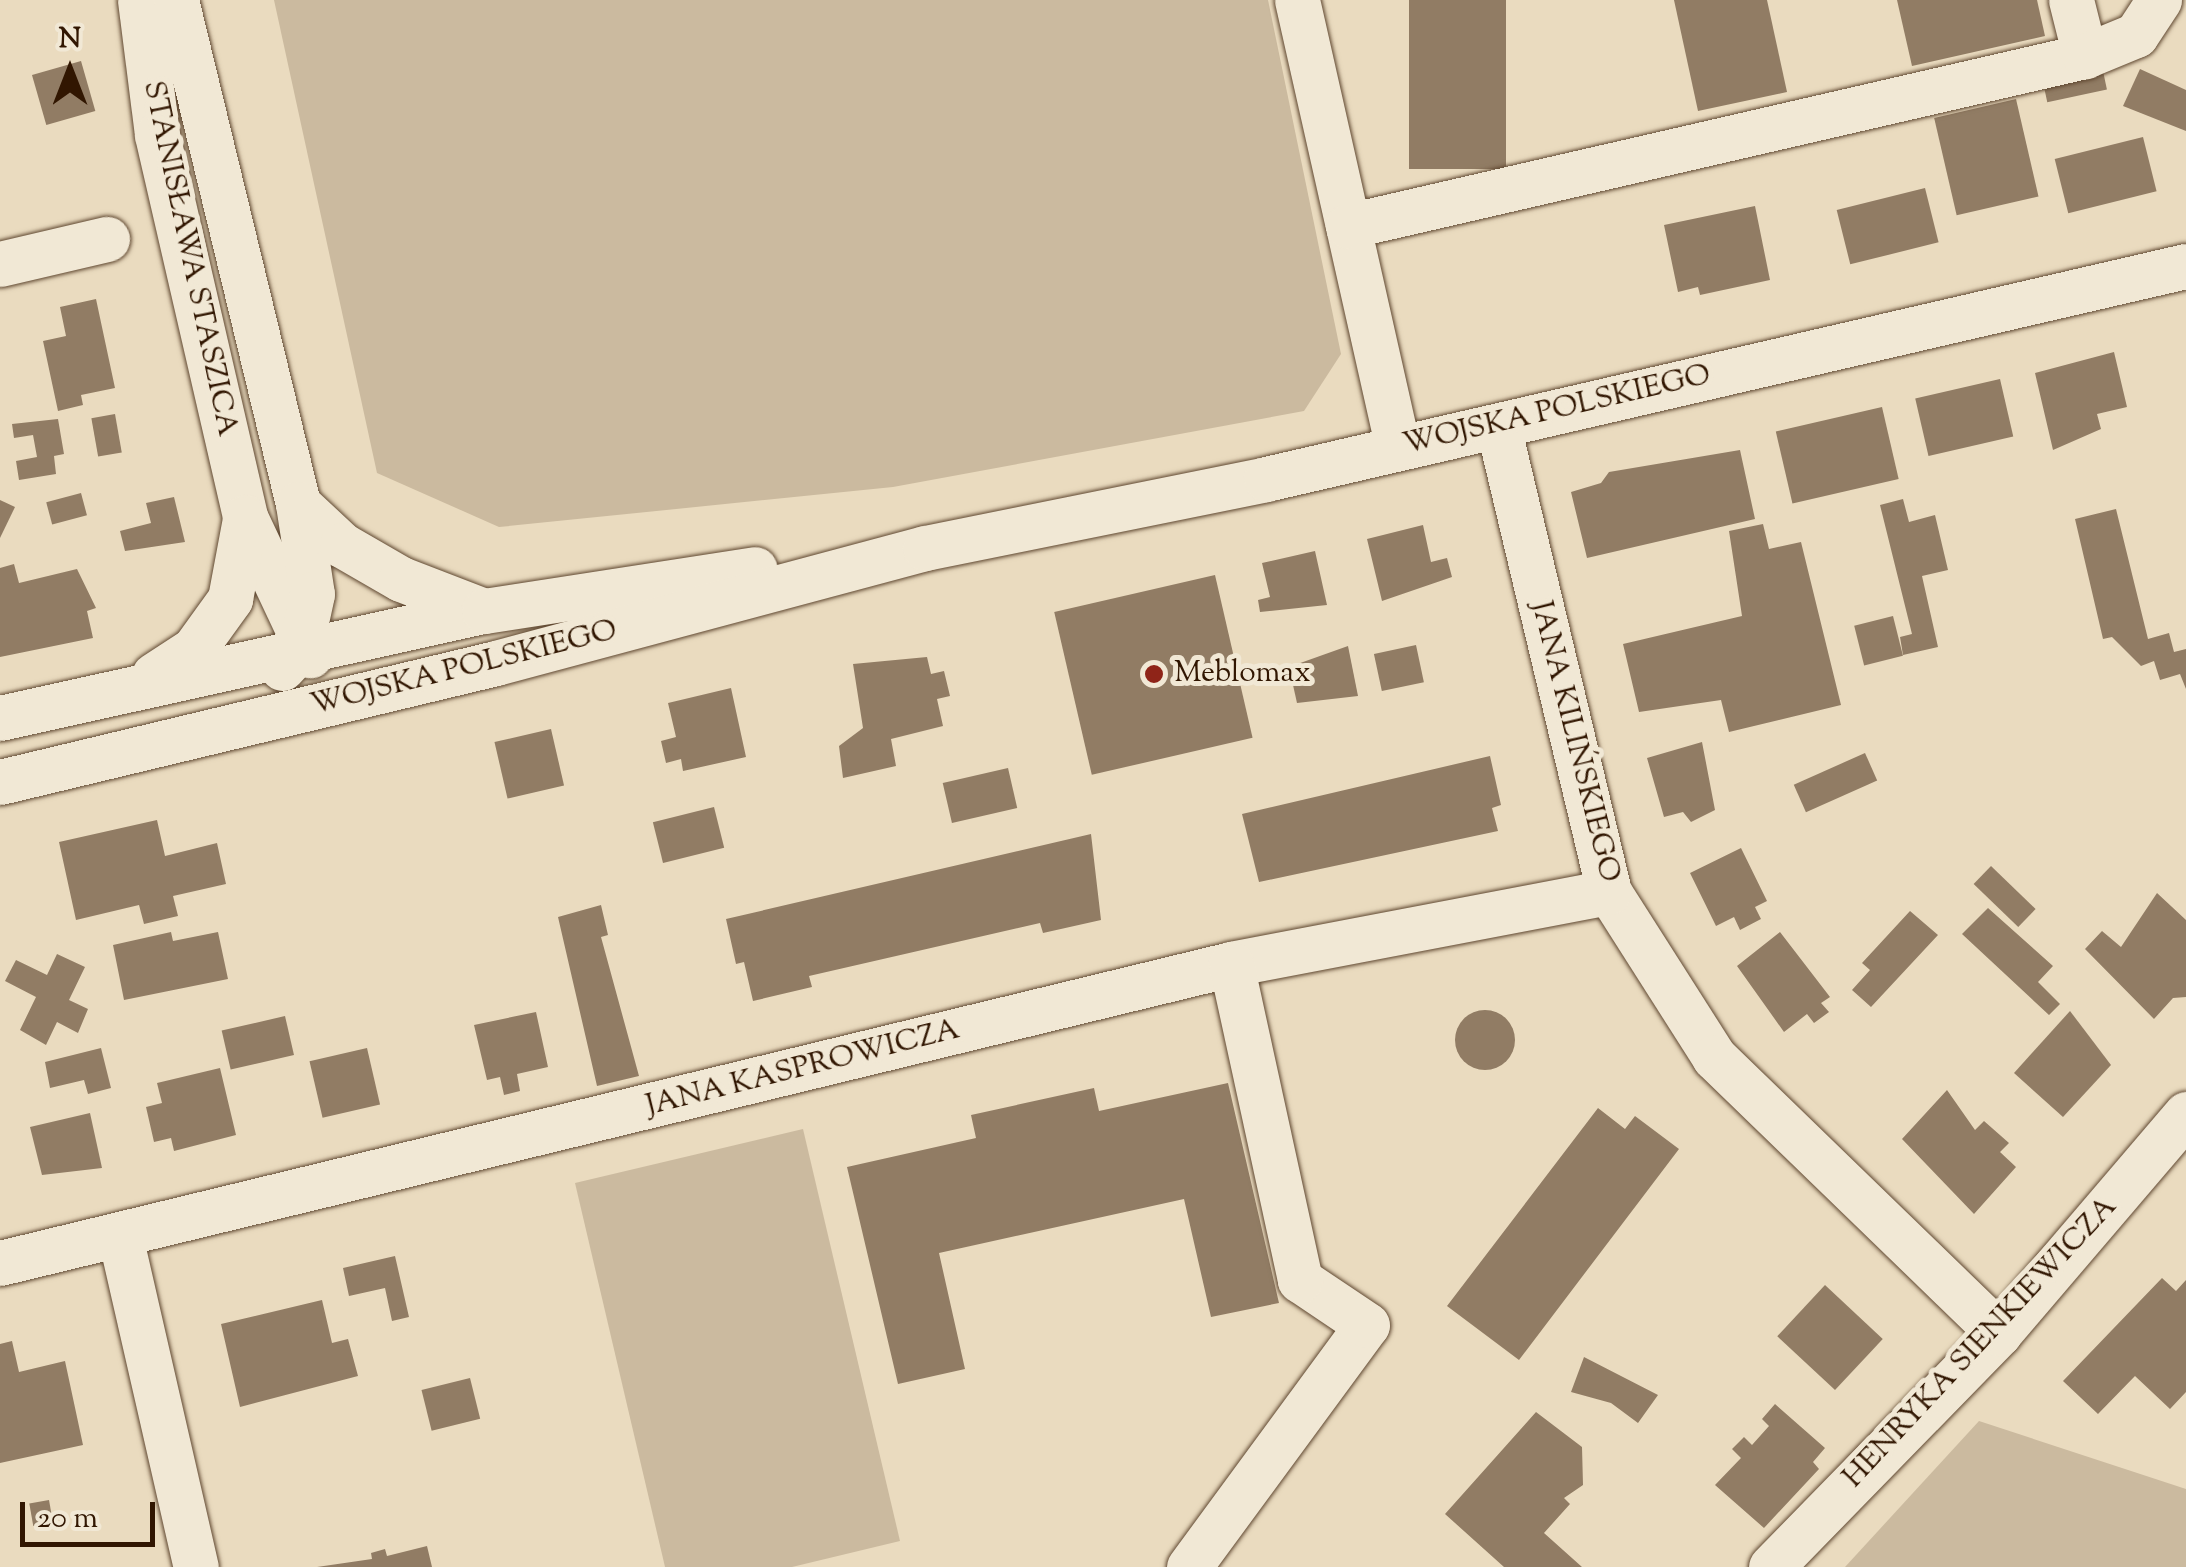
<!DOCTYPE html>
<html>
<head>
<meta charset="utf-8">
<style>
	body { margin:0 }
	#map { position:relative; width:2186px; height:1567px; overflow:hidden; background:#eadbbf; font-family:"Sorts Mill Goudy",serif }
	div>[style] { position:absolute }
	.green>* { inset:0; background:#cbba9f }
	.building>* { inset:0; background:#917c64; transform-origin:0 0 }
	.round { border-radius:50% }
	.roads { filter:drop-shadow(0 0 2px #5f4730) drop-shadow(0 0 2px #5f4730) }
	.minor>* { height:45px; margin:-22.5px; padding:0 22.5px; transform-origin:22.5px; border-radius:22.5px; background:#f1e8d5 }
	.dots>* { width:28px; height:28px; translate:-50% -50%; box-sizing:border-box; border:5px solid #f1e8d5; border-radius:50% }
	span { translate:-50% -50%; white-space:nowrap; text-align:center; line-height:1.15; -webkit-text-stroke:10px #f1e8d5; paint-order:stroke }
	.street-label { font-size:30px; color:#311601 }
	.poi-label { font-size:30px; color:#311601 }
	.left { translate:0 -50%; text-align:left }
	.north { position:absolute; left:20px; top:20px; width:100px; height:100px; -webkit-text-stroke:8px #f1e8d5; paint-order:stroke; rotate:0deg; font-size:28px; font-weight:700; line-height:40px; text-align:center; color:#311601 }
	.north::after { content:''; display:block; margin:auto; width:35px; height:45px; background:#311601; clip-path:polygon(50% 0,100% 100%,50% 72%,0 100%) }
	.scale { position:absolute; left:20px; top:1502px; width:135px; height:45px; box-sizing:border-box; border:5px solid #311601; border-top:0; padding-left:12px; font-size:30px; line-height:35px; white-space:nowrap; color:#311601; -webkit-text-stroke:8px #f1e8d5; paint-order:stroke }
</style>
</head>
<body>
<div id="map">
	<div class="green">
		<div style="clip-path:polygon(274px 0,1268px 0,1341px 354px,1304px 411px,893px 487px,499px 527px,377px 473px)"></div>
		<div style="clip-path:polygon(803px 1129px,900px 1541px,792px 1567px,665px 1567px,575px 1183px)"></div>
		<div style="clip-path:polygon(1979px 1421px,2186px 1489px,2186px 1567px,1845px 1567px)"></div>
	</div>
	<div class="building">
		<div style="left:1409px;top:0;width:97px;height:169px"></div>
		<div style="clip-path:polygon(1674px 0,1767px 0,1787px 92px,1698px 111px)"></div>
		<div style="clip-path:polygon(1897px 0,2037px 0,2045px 36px,1912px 66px)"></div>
		<div style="left:81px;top:61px;width:52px;height:51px;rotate:74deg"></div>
		<div style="clip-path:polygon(2140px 69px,2186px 90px,2186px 131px,2123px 106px)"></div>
		<div style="left:2103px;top:71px;width:19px;height:61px;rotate:78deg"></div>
		<div style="left:2016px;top:99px;width:100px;height:84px;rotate:77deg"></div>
		<div style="left:2143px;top:137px;width:56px;height:91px;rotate:76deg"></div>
		<div style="left:1925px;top:188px;width:56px;height:91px;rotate:76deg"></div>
		<div style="clip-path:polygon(1755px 206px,1770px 280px,1700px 295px,1698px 287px,1678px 292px,1664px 225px)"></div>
		<div style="clip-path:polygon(96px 299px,115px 388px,81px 395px,83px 405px,58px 411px,43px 341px,66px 336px,60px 307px)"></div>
		<div style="clip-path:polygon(2114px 352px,2127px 407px,2097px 414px,2101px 429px,2053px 450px,2035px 373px)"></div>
		<div style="left:2000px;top:379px;width:59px;height:87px;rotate:77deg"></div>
		<div style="left:1882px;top:407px;width:74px;height:109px;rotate:77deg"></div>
		<div style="left:115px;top:414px;width:39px;height:24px;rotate:80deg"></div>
		<div style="clip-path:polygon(58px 419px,64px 454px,54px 456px,56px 474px,19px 480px,16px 461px,37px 457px,33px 435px,14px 438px,12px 424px)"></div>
		<div style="clip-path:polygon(1740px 450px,1755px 519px,1587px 558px,1571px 492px,1601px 483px,1609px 472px)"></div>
		<div style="left:81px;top:493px;width:23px;height:36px;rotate:75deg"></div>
		<div style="clip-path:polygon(174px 497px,185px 542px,125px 551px,120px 531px,151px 523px,146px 503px)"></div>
		<div style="clip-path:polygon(1903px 499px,1909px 522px,1935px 515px,1948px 570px,1922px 576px,1938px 647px,1903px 655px,1900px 637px,1912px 634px,1880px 505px)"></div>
		<div style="clip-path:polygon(0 500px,15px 507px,0 538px)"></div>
		<div style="clip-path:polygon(2116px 509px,2148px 639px,2169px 633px,2174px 652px,2186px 649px,2186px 689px,2180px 674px,2160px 680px,2154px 661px,2141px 666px,2112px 637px,2103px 639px,2075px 519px)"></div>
		<div style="clip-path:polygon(1763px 524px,1769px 549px,1801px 542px,1841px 705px,1729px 732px,1721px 700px,1639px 712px,1623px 644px,1742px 616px,1729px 531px)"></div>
		<div style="clip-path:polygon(1423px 525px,1431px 562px,1447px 558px,1452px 577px,1382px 601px,1367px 539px)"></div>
		<div style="clip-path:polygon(1315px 551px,1327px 605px,1260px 612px,1258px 600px,1270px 597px,1262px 563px)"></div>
		<div style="clip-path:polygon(14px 564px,19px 583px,77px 569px,96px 608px,87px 611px,93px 638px,0 657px,0 568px)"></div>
		<div style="left:1215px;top:575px;width:167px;height:165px;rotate:77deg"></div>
		<div style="left:1893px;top:616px;width:41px;height:40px;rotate:76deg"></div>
		<div style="left:1416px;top:645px;width:38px;height:43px;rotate:78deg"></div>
		<div style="clip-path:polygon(1348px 646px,1358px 696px,1297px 703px,1289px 667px)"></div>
		<div style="clip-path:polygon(927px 657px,931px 674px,944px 671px,950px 696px,937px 699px,943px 726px,891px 739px,896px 766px,843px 778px,839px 746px,863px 728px,853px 664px)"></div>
		<div style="clip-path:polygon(731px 688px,746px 757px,683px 771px,681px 759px,666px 763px,661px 741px,676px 737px,668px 703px)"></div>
		<div style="left:551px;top:729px;width:58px;height:58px;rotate:77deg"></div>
		<div style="clip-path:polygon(1702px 742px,1715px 810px,1691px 822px,1683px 812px,1664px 817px,1647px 758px)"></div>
		<div style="left:1865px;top:753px;width:30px;height:78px;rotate:66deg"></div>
		<div style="clip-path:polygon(1490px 756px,1501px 805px,1492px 808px,1498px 831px,1259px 882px,1242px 814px)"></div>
		<div style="left:1008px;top:768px;width:41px;height:67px;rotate:77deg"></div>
		<div style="left:714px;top:807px;width:42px;height:63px;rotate:76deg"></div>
		<div style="clip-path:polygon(157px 820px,165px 856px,217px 843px,226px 884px,173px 896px,178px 916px,144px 924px,139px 905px,76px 920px,59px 842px)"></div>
		<div style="clip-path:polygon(1091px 834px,1101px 920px,1043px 933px,1040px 923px,809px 976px,812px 987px,753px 1001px,744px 962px,736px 964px,726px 919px)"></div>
		<div style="clip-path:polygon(1741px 848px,1767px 901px,1755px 907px,1761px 919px,1740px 930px,1734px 917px,1716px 926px,1690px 873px)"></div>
		<div style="left:1991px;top:866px;width:62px;height:25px;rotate:44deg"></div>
		<div style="clip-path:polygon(2157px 893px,2186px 920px,2186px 997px,2173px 998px,2154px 1019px,2085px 949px,2102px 931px,2121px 947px)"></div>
		<div style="clip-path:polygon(601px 905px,608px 935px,601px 937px,639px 1076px,597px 1086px,558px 917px)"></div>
		<div style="clip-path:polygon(1988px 908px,2053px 966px,2038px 982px,2060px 1004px,2049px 1015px,1962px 934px)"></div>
		<div style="clip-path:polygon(1910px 911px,1938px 935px,1871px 1007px,1852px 990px,1870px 970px,1862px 963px)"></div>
		<div style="clip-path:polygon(171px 932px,173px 941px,218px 932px,228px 979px,124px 1000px,113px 945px)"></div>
		<div style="clip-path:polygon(1780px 932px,1830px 997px,1821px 1003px,1829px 1012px,1814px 1023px,1807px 1014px,1784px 1032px,1737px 966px)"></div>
		<div style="clip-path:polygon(57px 954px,85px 967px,69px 1000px,88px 1009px,78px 1033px,57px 1022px,46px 1045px,20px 1030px,36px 997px,5px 981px,16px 960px,47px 975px)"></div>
		<div class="round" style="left:1455px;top:1010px;width:60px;height:60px"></div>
		<div style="clip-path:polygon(2070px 1011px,2111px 1065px,2063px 1117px,2014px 1073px)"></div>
		<div style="clip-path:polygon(536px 1012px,548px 1067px,517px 1074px,520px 1091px,504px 1095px,500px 1077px,487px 1080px,474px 1025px)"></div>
		<div style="left:285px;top:1016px;width:40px;height:65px;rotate:77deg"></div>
		<div style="clip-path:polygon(101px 1048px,111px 1088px,88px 1094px,84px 1080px,50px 1088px,45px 1062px)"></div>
		<div style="left:367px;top:1048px;width:58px;height:59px;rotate:77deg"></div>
		<div style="clip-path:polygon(220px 1068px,236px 1135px,174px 1151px,171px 1138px,154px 1142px,146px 1107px,162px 1103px,157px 1083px)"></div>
		<div style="clip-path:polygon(1228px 1083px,1279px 1303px,1211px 1317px,1184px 1199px,939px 1253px,965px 1369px,898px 1384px,847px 1167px,976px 1138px,971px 1115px,1094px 1088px,1099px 1111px)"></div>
		<div style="clip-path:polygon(1947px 1090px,1975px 1130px,1984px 1121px,2009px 1143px,2000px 1152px,2016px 1167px,1974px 1214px,1902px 1139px)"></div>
		<div style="clip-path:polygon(1598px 1108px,1625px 1129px,1635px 1116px,1679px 1149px,1519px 1360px,1447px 1306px)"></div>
		<div style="clip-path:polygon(90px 1113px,102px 1168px,42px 1175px,30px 1127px)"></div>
		<div style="clip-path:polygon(395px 1256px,409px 1317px,392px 1321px,385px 1288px,349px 1296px,343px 1268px)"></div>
		<div style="clip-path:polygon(2162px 1278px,2176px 1291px,2186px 1280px,2186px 1392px,2170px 1409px,2135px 1376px,2098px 1414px,2063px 1381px)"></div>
		<div style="left:1825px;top:1285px;width:79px;height:70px;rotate:43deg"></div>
		<div style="clip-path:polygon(322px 1300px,332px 1343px,348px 1339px,358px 1376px,240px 1407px,221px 1324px)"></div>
		<div style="clip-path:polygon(12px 1341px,19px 1372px,65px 1361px,83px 1445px,0 1463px,0 1344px)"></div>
		<div style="clip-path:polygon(1584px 1357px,1658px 1395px,1638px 1423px,1611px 1403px,1571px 1392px)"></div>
		<div style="left:470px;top:1378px;width:42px;height:50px;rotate:76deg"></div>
		<div style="clip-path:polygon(1775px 1404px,1825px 1448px,1813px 1462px,1819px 1469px,1764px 1528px,1715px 1485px,1741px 1458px,1732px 1449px,1744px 1437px,1752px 1445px,1769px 1426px,1762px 1419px)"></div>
		<div style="clip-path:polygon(1536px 1412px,1582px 1447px,1583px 1485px,1564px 1498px,1570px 1504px,1544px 1533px,1582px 1567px,1504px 1567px,1445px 1514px)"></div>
		<div style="left:49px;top:1500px;width:23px;height:20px;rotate:80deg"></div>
		<div style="clip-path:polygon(427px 1546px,432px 1567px,317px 1567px,372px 1559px,371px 1553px,385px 1549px,387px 1556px)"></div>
	</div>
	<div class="roads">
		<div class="minor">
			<div style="left:140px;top:0;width:136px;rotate:82.8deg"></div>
			<div style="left:157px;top:135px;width:392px;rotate:77deg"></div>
			<div style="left:245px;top:517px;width:153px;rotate:64.8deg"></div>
			<div style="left:176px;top:0;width:519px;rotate:76.39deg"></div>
			<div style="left:298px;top:504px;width:91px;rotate:81.2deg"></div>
			<div style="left:312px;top:594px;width:56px;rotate:102.3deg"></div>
			<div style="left:300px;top:649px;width:26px;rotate:133deg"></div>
			<div style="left:1297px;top:0;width:459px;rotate:77.3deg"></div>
			<div style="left:2071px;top:0;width:58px;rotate:76deg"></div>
			<div style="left:1348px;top:226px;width:756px;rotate:-12.99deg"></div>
			<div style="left:2085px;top:56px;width:55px;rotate:-22.4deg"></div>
			<div style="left:2136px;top:35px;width:42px;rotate:-56.7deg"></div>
			<div style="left:0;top:264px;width:110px;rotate:-13.2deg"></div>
			<div style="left:1498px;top:426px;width:479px;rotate:76.6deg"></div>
			<div style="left:1609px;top:892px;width:196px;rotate:57.5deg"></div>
			<div style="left:1714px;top:1057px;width:397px;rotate:44.1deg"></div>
			<div style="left:298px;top:504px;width:60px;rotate:43deg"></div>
			<div style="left:342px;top:545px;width:68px;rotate:30deg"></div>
			<div style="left:401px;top:579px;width:89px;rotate:21.1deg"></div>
			<div style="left:154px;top:675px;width:48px;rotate:-33deg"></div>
			<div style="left:194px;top:649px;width:62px;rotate:-54.2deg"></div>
			<div style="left:230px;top:599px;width:81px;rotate:-79.4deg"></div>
			<div style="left:0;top:718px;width:496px;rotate:-12.5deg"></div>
			<div style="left:484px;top:611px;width:274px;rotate:-8.8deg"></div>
			<div style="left:0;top:782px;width:510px;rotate:-13.49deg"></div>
			<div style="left:496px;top:663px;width:444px;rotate:-15deg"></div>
			<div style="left:925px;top:548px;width:348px;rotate:-11.4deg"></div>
			<div style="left:1266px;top:479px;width:944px;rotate:-13.04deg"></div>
			<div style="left:120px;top:1236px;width:340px;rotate:77.1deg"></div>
			<div style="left:0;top:1263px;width:1267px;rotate:-13.65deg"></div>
			<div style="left:1231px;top:964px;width:385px;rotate:-10.8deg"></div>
			<div style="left:1189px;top:1567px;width:300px;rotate:-53.7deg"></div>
			<div style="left:1367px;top:1325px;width:81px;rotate:-146.1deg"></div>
			<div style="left:1300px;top:1280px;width:323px;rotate:-102.3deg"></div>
			<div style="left:1771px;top:1567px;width:327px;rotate:-45.7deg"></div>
			<div style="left:1999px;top:1333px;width:288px;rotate:-49.5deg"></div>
		</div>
	</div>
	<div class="dots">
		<div style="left:1154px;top:674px;background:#8f2418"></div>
	</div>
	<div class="street-label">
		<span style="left:189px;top:259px;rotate:78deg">STANISŁAWA STASZICA</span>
		<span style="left:1557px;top:411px;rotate:-13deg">WOJSKA POLSKIEGO</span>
		<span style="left:464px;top:669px;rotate:-14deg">WOJSKA POLSKIEGO</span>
		<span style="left:1574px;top:742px;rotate:76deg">JANA KILIŃSKIEGO</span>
		<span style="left:803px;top:1069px;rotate:-14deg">JANA KASPROWICZA</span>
		<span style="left:1981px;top:1343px;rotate:-47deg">HENRYKA SIENKIEWICZA</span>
	</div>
	<div class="poi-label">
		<span class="left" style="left:1174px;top:674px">Meblomax</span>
	</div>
	<div class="north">N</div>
	<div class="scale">20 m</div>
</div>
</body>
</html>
